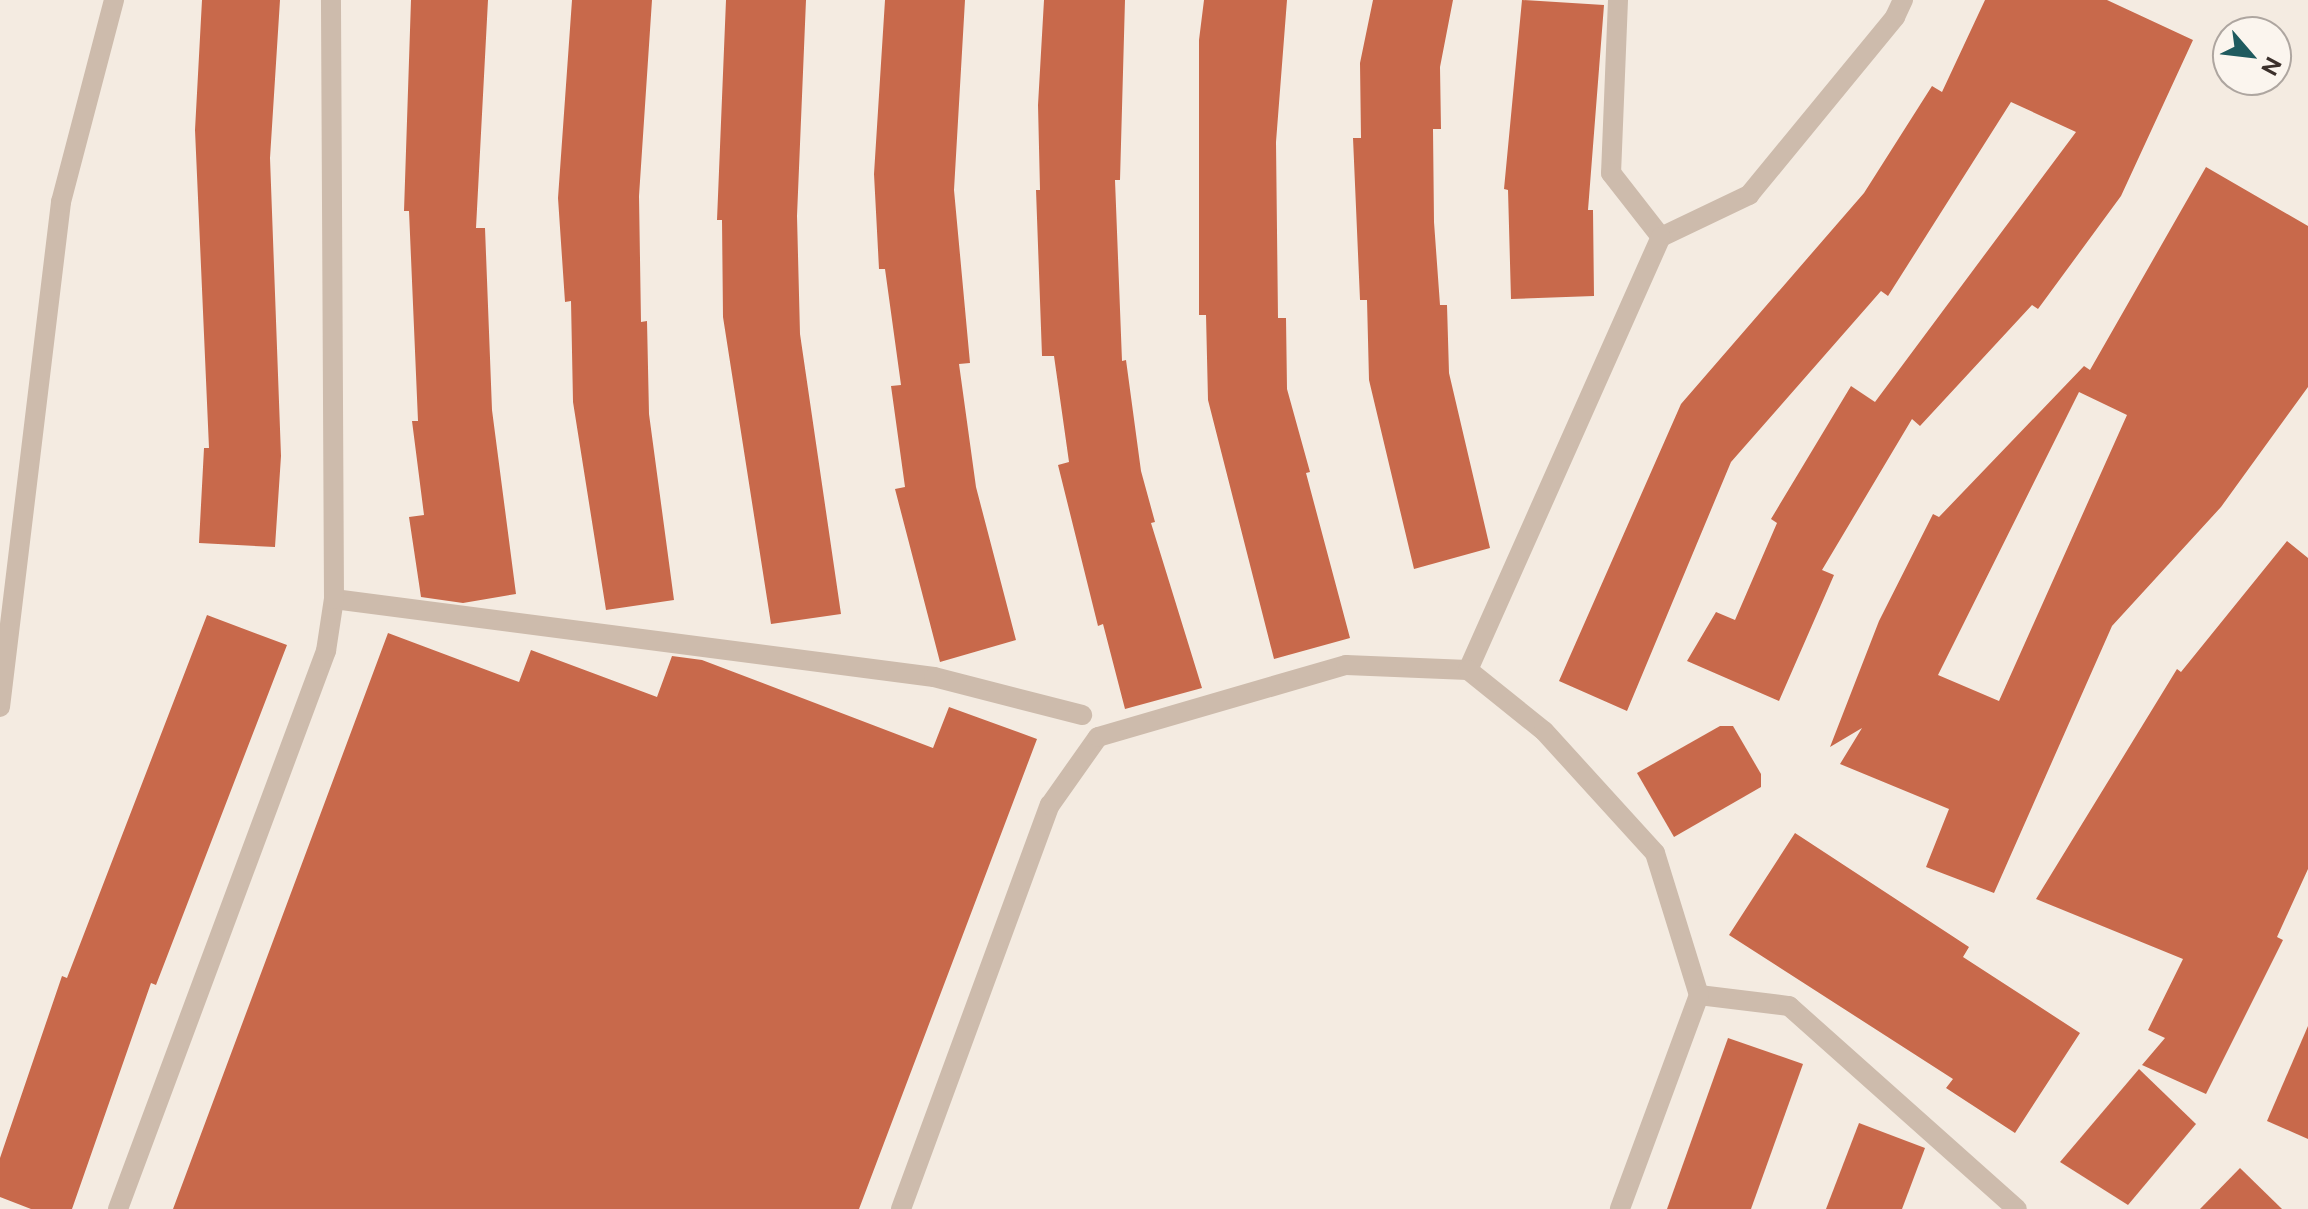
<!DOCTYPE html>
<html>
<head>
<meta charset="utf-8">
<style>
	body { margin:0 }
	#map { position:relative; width:2308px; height:1209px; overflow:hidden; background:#f4ebe1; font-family:"Public Sans",sans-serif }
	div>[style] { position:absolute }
	.building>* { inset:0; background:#c8694b }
	.minor>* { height:20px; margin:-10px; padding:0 10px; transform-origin:10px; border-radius:10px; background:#cdbbac }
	span { translate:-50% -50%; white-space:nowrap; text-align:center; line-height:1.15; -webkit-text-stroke:7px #fbf5ee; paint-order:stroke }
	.north { position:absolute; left:2212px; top:16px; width:80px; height:80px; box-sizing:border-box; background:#fbf5ee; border:2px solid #aea6a0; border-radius:50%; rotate:118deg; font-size:22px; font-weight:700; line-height:32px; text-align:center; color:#3b302b }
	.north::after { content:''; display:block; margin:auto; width:28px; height:36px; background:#1f5a5e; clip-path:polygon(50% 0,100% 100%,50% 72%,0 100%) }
</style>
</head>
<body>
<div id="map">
	<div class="building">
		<div style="clip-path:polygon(202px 0,280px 0,270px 158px,281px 456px,275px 547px,199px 543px,204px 448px,209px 448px,195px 130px)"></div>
		<div style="clip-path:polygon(411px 0,488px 0,476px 228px,485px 228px,492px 410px,516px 594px,463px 603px,421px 597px,409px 517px,424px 515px,412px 421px,418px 421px,409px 211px,404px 211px)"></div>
		<div style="clip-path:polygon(572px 0,652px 0,639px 196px,641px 322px,647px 321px,649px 414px,674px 600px,606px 610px,573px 402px,571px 301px,565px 302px,558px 198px)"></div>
		<div style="clip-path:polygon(726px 0,806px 0,797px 216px,800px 334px,841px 614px,771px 624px,723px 317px,722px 220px,717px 220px)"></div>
		<div style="clip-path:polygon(885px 0,965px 0,954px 190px,970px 363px,959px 364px,976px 487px,1016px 640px,940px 662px,895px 489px,905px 487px,891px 386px,901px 385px,885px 269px,879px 269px,874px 174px)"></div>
		<div style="clip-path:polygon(1044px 0,1125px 0,1120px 180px,1115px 180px,1122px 361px,1126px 360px,1141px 471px,1155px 522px,1151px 523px,1202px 688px,1125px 709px,1103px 624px,1098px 626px,1058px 465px,1069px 462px,1054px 356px,1042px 356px,1036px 190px,1040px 190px,1038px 105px)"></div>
		<div style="clip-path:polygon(1204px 0,1287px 0,1276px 142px,1278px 318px,1286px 318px,1287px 389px,1310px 472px,1306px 473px,1350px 638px,1274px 659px,1208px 400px,1206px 315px,1199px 315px,1199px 40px)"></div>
		<div style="clip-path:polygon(1373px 0,1453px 0,1440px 67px,1441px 129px,1433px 129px,1434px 222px,1440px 305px,1447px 305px,1449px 373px,1490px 548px,1414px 569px,1369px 380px,1367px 300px,1360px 300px,1353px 138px,1361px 138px,1360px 63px)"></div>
		<div style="clip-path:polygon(1522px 0,1604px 5px,1588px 210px,1593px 210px,1594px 296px,1511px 299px,1508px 190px,1504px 189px)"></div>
		<div style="clip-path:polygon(1985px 0,2107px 0,2193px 40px,2121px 196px,2038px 309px,2032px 305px,1920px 426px,1912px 419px,1822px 570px,1834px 575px,1779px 701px,1687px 661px,1716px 612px,1735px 620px,1777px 523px,1771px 519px,1851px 386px,1875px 402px,2076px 132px,2011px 102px,1888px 296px,1881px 291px,1731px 462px,1627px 711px,1559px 681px,1681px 404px,1864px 193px,1932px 86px,1942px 92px)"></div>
		<div style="clip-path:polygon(evenodd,2206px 167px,2308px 226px,2308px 387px,2221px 507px,2112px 626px,1994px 893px,1926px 867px,1949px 809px,1840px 764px,1862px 728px,1830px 747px,1879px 621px,1933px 514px,1939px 517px,2084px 366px,2090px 370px,2206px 167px,2079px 392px,2127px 415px,1999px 701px,1938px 675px,2079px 392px)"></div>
		<div style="clip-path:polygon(2287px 541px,2308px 558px,2308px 869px,2277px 937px,2283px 940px,2206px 1094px,2142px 1065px,2165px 1038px,2148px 1030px,2183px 959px,2036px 899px,2177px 669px,2181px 672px)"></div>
		<div style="clip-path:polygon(207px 615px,287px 645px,156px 985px,151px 983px,72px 1209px,31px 1209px,0 1197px,0 1158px,62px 976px,67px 978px)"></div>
		<div style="clip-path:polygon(388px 633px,519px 682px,531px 650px,657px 697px,672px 656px,702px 660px,933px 748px,949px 707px,1037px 739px,859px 1209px,173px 1209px)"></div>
		<div style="clip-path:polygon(1720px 726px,1733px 726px,1761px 774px,1761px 787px,1674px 837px,1637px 773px)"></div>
		<div style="clip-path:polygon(1795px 833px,1969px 947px,1963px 957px,2080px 1033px,2015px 1133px,1946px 1088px,1953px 1079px,1729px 935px)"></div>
		<div style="clip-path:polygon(2308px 1026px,2308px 1139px,2267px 1121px)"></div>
		<div style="clip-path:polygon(1728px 1038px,1803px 1064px,1751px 1209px,1667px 1209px)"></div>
		<div style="clip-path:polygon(2139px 1069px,2196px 1124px,2128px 1205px,2060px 1162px)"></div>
		<div style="clip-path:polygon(1859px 1123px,1925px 1148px,1902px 1209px,1826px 1209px)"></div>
		<div style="clip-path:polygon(2240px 1168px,2282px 1209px,2200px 1209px)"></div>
	</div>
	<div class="minor">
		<div style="left:1618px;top:0;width:173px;rotate:92.3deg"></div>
		<div style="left:1611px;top:173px;width:81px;rotate:52deg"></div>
		<div style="left:1661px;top:237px;width:98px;rotate:-25.5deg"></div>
		<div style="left:1749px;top:195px;width:230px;rotate:-50.6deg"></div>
		<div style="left:1895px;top:17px;width:19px;rotate:-65deg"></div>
		<div style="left:334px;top:599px;width:605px;rotate:7.41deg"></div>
		<div style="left:934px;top:677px;width:153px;rotate:14.4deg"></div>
		<div style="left:1468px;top:670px;width:474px;rotate:-66deg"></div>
		<div style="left:0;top:707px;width:509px;rotate:-83.11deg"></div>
		<div style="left:61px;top:202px;width:209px;rotate:-75.3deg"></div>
		<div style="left:1699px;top:995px;width:91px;rotate:7deg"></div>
		<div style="left:1789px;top:1006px;width:305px;rotate:41.7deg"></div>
		<div style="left:118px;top:1209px;width:596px;rotate:-69.56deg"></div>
		<div style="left:326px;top:651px;width:53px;rotate:-81.3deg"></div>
		<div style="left:334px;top:599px;width:599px;rotate:-90.29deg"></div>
		<div style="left:901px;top:1209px;width:431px;rotate:-69.8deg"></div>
		<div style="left:1050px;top:805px;width:83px;rotate:-54.8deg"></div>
		<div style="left:1098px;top:737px;width:258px;rotate:-16.2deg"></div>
		<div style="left:1346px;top:665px;width:122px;rotate:2.3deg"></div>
		<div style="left:1468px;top:670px;width:97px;rotate:38.8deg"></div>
		<div style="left:1544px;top:731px;width:165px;rotate:47.7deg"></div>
		<div style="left:1655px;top:853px;width:149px;rotate:72.8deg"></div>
		<div style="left:1699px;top:995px;width:228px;rotate:110.3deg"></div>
	</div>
	<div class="north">N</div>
</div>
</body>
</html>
